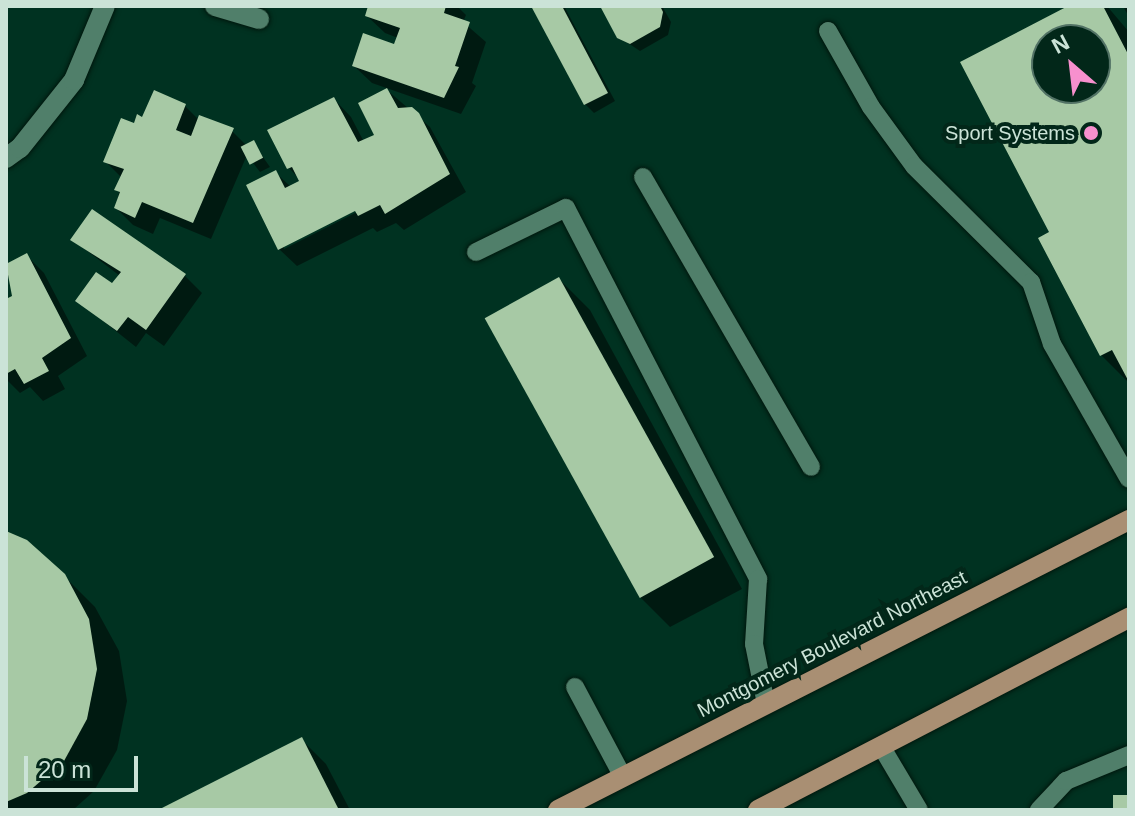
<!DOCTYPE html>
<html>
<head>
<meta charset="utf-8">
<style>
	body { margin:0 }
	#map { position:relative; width:1135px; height:816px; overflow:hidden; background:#003221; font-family:Helvetica,sans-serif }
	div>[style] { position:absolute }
	.shadow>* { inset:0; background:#0007 }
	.building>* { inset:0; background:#a7c9a5; transform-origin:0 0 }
	.roads { filter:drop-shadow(0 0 2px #01170d) drop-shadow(0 0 2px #01170d) }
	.lane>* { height:18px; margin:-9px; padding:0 9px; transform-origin:9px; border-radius:9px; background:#507f6a }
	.street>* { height:20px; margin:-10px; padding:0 10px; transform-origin:10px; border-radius:10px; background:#507f6a }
	.primary>* { height:20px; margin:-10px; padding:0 10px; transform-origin:10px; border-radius:10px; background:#a98f73 }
	.dots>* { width:22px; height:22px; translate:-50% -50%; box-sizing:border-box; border:4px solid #022719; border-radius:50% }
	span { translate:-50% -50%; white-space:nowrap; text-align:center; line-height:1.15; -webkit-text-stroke:8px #022719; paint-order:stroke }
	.poi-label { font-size:20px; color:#cbe3d7 }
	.right { translate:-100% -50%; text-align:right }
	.street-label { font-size:20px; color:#cbe3d7 }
	.frame { position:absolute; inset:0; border:8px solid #cbe3d7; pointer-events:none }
	.north { position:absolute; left:1031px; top:24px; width:80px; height:80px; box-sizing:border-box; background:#022719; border:2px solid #527265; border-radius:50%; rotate:332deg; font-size:22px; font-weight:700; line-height:32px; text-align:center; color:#cbe3d7 }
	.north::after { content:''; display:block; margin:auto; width:28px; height:36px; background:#f790ce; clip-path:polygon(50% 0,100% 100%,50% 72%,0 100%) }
	.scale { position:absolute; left:24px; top:756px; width:114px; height:36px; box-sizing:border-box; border:4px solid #cbe3d7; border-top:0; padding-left:10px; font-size:24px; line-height:28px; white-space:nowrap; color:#cbe3d7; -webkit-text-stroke:6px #022719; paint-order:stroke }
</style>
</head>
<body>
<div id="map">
	<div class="shadow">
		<div style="clip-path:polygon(371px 6px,457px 6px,466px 15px,463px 22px,486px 42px,472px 83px,476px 86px,461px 114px,372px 83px,354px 66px,396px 46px,398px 38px,385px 33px,367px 16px)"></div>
		<div style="clip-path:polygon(534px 6px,564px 6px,615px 101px,594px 113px,585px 104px)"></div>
		<div style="clip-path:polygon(603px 6px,662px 6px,671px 22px,668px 35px,640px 51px,619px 37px)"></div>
		<div style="clip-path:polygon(evenodd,1072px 6px,1107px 6px,1129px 32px,1129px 383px,1101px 355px,1052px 232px,963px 63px,1072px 6px,1047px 40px,1095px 40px,1095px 88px,1047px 88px,1047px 40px)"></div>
		<div style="clip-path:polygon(1123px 6px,1129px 6px,1129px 17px)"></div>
		<div style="clip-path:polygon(evenodd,387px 90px,430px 127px,466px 192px,404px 230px,396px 223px,377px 232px,373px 228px,297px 266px,279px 249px,276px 173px,291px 187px,302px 182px,289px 168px,334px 99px,351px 117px,364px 142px,377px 136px,387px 90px,363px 205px,365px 208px,284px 249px,284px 244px,363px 205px)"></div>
		<div style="clip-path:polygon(185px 106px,199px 120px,232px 131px,247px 146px,253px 143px,270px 167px,260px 172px,247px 155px,211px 239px,160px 218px,153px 234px,133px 225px,116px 208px,122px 178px,106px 162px,143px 119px)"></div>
		<div style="clip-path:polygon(73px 240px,184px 275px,202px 293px,164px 346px,146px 333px,136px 347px,78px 301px,113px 286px,120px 276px)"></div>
		<div style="clip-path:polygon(27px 256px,44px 273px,87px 356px,58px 376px,65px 389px,43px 401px,30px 387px,20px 393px,6px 379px,6px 302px,14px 297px,6px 267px)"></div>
		<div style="clip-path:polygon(559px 279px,590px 310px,742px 589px,670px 627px,639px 596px)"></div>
		<div style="clip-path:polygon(6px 534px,64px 576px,95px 607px,119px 651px,127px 701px,117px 750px,94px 791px,73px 810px,6px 810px)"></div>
		<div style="clip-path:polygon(301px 739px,326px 764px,350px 810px,162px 810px)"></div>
	</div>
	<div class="building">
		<div style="clip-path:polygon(368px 6px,446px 6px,444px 13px,470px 22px,455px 66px,459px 67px,444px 98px,352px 66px,363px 33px,394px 44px,400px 28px,365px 16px)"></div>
		<div style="clip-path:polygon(531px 6px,562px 6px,608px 93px,584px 105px)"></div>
		<div style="clip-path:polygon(600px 6px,660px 6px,663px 12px,660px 27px,630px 44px,617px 38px)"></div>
		<div style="clip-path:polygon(evenodd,1068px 6px,1103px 6px,1129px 56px,1129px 382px,1112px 350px,1100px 356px,1038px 238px,1049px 232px,960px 62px,1068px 6px,1047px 40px,1095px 40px,1095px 88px,1047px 88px,1047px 40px)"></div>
		<div style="clip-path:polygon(387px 88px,398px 108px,412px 107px,419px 113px,450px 174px,385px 214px,380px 205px,358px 216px,355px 211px,278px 250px,246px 185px,276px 170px,285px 188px,299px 181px,292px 167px,287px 169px,267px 130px,334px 97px,358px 142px,374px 135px,358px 103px)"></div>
		<div style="clip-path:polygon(154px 90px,186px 104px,176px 130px,191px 136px,199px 115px,234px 128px,193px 223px,142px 202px,135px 218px,114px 208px,120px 192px,114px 190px,124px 169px,103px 162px,121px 118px,134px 123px,137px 114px,142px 117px)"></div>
		<div style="left:254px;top:140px;width:20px;height:15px;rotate:63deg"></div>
		<div style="clip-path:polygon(92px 209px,186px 274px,146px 330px,128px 317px,117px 331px,75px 301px,96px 272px,112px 283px,121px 272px,70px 240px)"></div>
		<div style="clip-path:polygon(27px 253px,71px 338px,42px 358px,49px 371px,24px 384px,15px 369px,6px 374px,6px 299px,12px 296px,6px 264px)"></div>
		<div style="left:559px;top:277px;width:320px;height:85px;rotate:61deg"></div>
		<div style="clip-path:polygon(6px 531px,27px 540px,65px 574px,89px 619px,97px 669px,87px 719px,64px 761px,27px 793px,6px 802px)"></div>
		<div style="clip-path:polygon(302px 737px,339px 810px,158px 810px)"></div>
		<div style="left:1113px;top:795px;width:16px;height:15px"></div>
	</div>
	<div class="roads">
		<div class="lane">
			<div style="left:828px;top:31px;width:87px;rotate:60.5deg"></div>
			<div style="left:871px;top:107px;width:73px;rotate:53.9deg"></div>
			<div style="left:914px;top:166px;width:165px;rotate:44.8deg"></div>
			<div style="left:1031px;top:282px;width:65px;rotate:71.3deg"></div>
			<div style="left:1052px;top:344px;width:155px;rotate:60.3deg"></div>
			<div style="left:643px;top:177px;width:335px;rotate:59.9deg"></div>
			<div style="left:476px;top:252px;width:100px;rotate:-26.1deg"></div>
			<div style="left:566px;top:208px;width:418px;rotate:62.6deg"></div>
			<div style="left:758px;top:579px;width:65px;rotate:93.5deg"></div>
			<div style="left:754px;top:644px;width:61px;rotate:78.7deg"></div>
			<div style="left:575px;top:687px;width:102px;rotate:61.9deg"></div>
			<div style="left:881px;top:746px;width:74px;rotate:59.3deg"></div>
			<div style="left:1039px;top:810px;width:40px;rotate:-47deg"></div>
			<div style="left:1066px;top:781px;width:68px;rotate:-22.4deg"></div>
		</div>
		<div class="street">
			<div style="left:215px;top:6px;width:46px;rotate:16.5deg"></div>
			<div style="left:6px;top:158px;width:17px;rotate:-36deg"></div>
			<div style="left:20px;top:148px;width:87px;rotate:-51.5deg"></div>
			<div style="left:74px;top:80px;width:80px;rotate:-67.3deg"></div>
		</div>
		<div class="primary">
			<div style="left:558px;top:810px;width:640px;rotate:-26.93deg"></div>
			<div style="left:758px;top:810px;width:418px;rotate:-27.4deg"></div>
		</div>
	</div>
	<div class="dots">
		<div style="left:1091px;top:133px;background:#f790ce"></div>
	</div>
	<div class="poi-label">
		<span class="right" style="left:1075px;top:133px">Sport Systems</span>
	</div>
	<div class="street-label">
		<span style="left:832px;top:644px;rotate:-27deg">Montgomery Boulevard Northeast</span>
	</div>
	<div class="frame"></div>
	<div class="north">N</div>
	<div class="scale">20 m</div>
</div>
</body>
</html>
